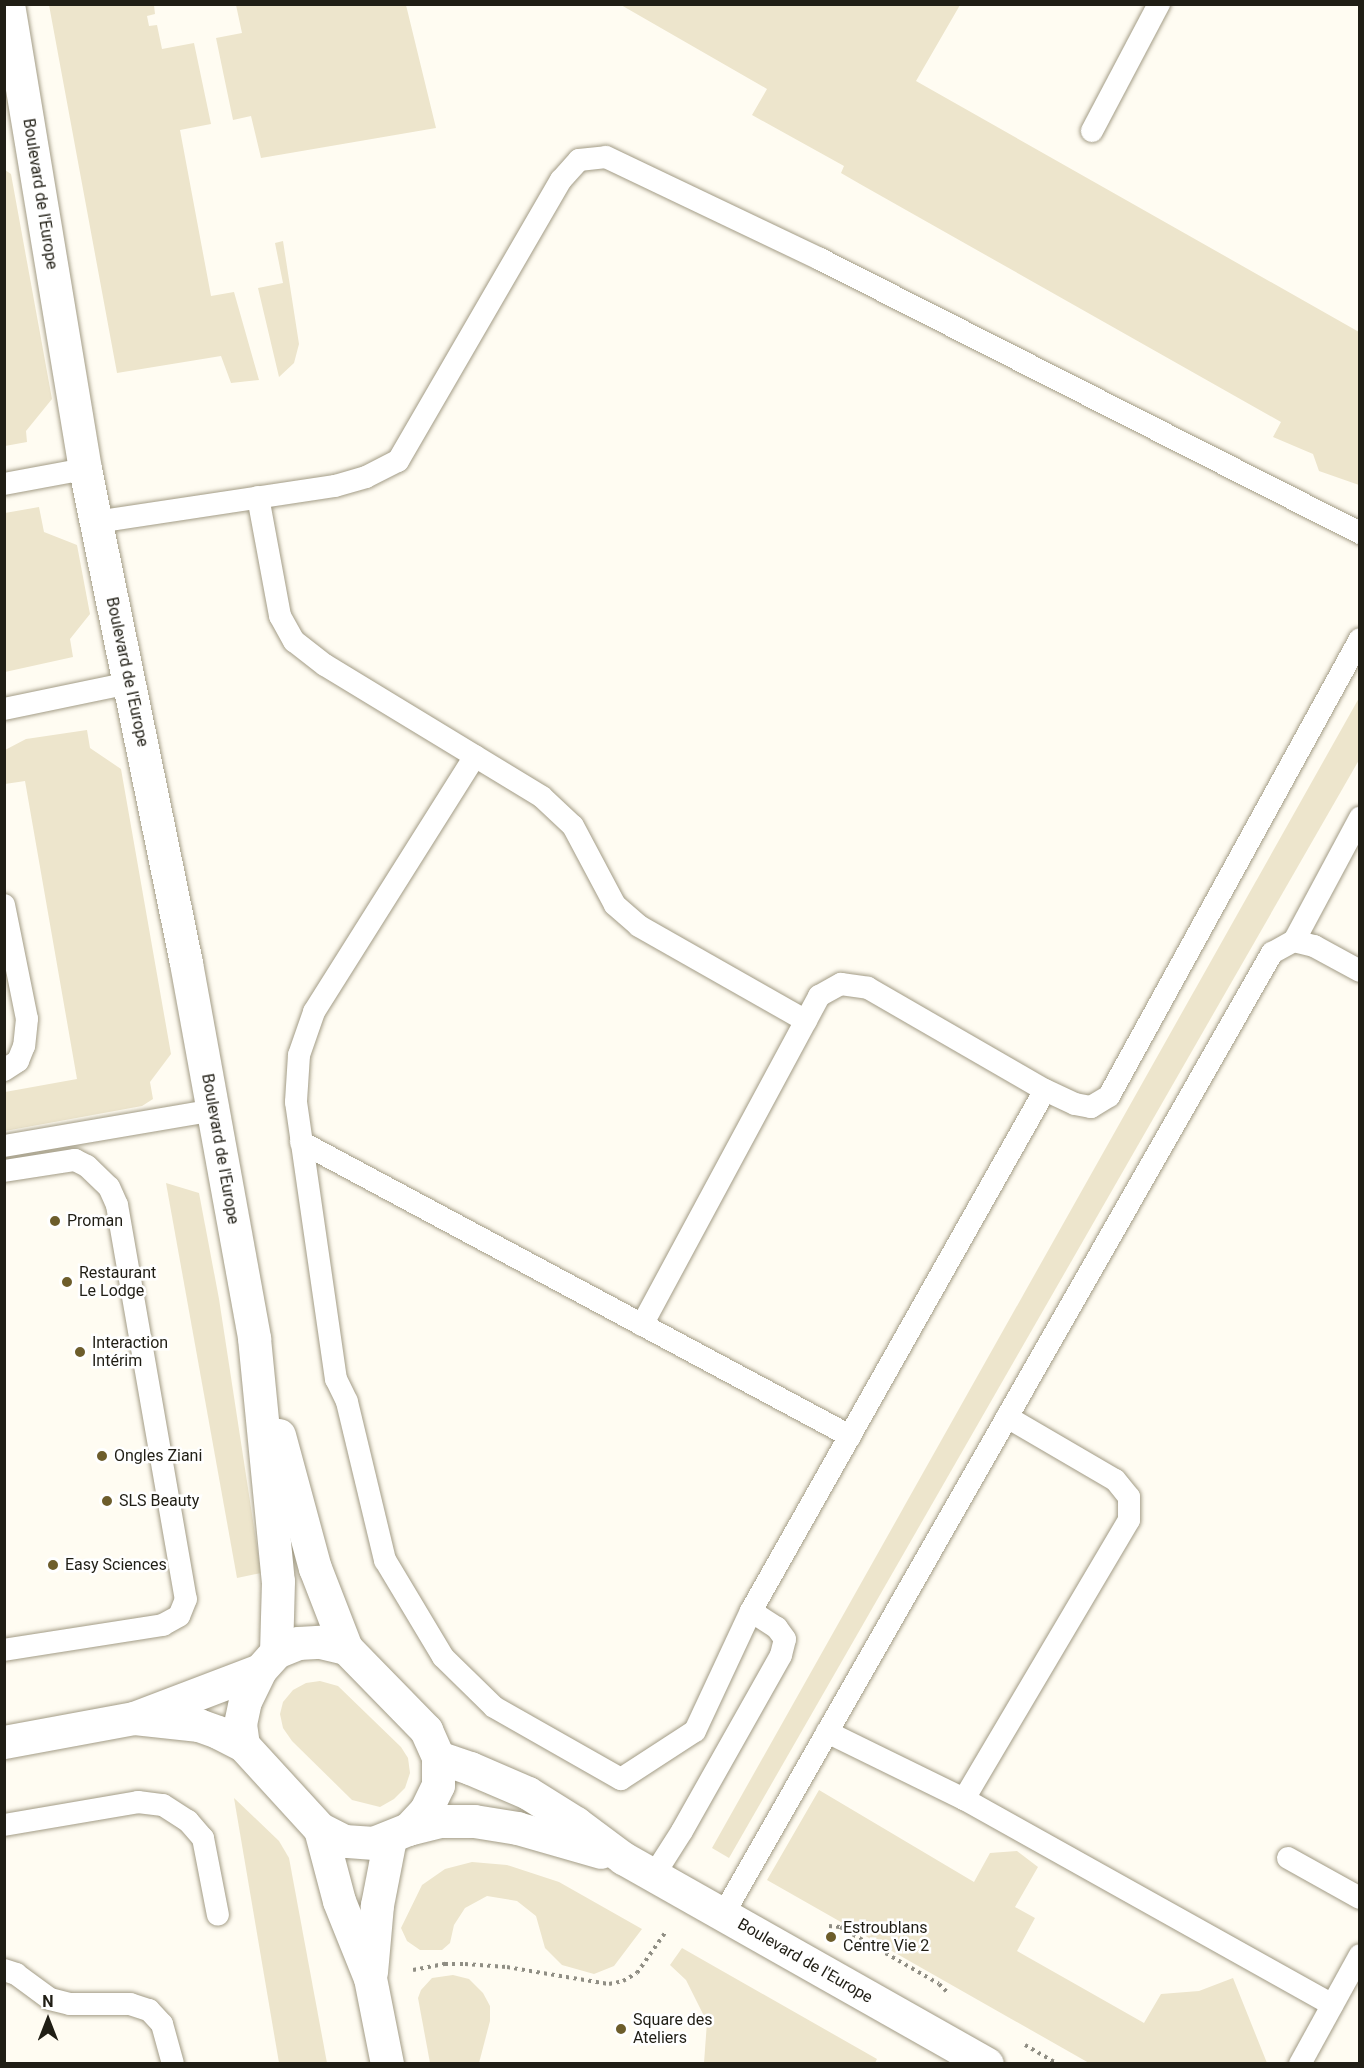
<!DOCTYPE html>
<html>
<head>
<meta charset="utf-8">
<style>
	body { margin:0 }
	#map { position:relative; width:1364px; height:2068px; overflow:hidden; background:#fffcf2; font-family:Roboto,sans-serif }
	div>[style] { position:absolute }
	.green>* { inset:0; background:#ede5cc }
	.path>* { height:4px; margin-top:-2px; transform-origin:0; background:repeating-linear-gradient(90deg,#908e84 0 3px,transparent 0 7.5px) }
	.roads { filter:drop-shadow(0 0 2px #a39c86) drop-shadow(0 0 2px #a39c86) }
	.lane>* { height:22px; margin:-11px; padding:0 11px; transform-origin:11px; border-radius:11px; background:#fff }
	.street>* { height:33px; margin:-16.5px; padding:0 16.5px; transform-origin:16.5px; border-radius:16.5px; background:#fff }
	.secondary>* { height:33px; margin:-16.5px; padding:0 16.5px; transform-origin:16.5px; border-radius:16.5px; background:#fff }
	.dots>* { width:16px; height:16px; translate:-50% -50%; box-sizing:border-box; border:3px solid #fff; border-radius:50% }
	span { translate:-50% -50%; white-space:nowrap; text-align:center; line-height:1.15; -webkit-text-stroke:5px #fff; paint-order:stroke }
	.street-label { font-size:16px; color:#201e15 }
	.poi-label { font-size:16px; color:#201e15 }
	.left { translate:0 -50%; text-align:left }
	.frame { position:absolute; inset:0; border:6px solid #201e15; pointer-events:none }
	.north { position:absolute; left:18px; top:1990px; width:60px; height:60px; -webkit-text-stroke:4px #fff; paint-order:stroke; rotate:0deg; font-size:16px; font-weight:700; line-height:24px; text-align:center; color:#201e15 }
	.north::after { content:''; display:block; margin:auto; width:21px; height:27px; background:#201e15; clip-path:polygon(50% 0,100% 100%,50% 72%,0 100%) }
</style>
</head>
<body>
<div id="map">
	<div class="green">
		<div style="clip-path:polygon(49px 5px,154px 5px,155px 14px,147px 16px,149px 26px,157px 25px,162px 49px,194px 43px,211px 124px,180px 130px,211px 296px,234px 292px,259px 380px,231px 383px,221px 356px,117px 373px)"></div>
		<div style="clip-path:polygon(236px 5px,406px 5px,436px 128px,261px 158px,251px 116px,233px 120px,216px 38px,242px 33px)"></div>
		<div style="clip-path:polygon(621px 5px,960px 5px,916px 81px,1359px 332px,1359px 485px,1319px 471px,1313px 454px,1273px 437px,1281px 422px,860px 184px,841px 173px,844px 166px,752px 115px,767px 89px)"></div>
		<div style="clip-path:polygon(5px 170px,11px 174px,52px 399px,26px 431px,27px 442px,5px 446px)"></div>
		<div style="clip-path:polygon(283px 241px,299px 344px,294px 363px,279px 377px,258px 288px,283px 283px,275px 243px)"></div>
		<div style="clip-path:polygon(39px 507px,44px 532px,77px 545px,90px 614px,70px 639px,73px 657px,5px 672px,5px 513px)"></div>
		<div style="clip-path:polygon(1359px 698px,1359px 760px,729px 1858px,712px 1848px)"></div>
		<div style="clip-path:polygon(87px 730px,90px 748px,121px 769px,171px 1054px,150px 1082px,153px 1099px,142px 1106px,5px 1131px,5px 1092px,77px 1079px,25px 781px,5px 784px,5px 750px,26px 739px)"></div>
		<div style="clip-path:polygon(166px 1183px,199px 1193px,219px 1299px,261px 1573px,237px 1578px)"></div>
		<div style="clip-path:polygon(320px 1681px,338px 1686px,401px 1747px,408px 1758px,410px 1773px,405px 1788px,394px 1799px,380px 1807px,352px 1800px,292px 1741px,283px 1728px,280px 1714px,283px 1702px,293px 1690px,306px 1683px)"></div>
		<div style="clip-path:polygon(819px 1790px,974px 1882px,990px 1853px,1017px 1851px,1038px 1867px,1015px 1907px,1035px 1918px,1017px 1951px,1144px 2023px,1161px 1994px,1199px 1991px,1233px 1978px,1267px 2063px,1089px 2063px,767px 1880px)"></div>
		<div style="clip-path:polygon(234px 1798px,279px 1841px,289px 1858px,327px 2063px,279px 2063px)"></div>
		<div style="clip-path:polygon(472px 1862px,507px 1865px,559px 1882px,642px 1929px,614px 1966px,594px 1974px,562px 1965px,545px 1948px,536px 1916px,517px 1901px,487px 1896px,465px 1908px,454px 1925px,450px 1943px,442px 1950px,420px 1950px,407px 1941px,401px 1928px,422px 1885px,445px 1869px)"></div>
		<div style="clip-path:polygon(682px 1948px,877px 2059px,875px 2063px,704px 2063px,707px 2022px,686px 1980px,670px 1965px)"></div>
		<div style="clip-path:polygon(453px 1975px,469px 1979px,483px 1993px,490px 2006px,490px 2021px,479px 2063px,430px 2063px,418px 1998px,421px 1990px,432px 1978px)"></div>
	</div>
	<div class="path">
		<div style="left:829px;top:1926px;width:11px;rotate:5deg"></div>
		<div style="left:840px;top:1927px;width:114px;rotate:29.9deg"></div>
		<div style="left:939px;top:1984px;width:11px;rotate:45deg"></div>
		<div style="left:413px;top:1970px;width:33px;rotate:-11deg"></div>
		<div style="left:445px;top:1964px;width:20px"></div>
		<div style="left:465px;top:1964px;width:42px;rotate:4.1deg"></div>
		<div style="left:507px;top:1967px;width:103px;rotate:9.5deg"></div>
		<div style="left:609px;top:1984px;width:14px;rotate:-12deg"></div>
		<div style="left:623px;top:1981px;width:16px;rotate:-30deg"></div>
		<div style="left:637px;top:1973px;width:52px;rotate:-55.1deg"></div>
		<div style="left:1025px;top:2045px;width:38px;rotate:30deg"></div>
	</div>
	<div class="roads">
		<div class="lane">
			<div style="left:1092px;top:131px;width:144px;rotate:-62.2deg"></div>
			<div style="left:4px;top:484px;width:82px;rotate:-10.5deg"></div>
			<div style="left:258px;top:497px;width:121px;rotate:79.5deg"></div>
			<div style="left:280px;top:616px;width:29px;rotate:61deg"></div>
			<div style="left:294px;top:641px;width:39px;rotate:38deg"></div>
			<div style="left:325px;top:665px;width:254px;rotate:31.3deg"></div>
			<div style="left:542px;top:797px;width:42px;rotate:43.1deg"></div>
			<div style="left:573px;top:826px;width:89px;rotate:62deg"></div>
			<div style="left:615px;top:905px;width:32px;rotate:41deg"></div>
			<div style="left:639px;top:926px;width:192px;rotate:29.6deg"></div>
			<div style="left:96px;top:522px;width:242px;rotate:-8.6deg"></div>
			<div style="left:335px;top:486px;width:32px;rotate:-16deg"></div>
			<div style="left:366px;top:477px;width:36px;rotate:-27deg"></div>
			<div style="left:398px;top:461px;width:325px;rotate:-59.9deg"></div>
			<div style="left:561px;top:180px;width:27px;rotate:-48deg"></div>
			<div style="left:579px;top:160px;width:27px;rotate:-6deg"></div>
			<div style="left:606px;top:157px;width:237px;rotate:25.5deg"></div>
			<div style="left:820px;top:259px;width:606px;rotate:26.9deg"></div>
			<div style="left:4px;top:709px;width:128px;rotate:-11.7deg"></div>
			<div style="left:475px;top:756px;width:302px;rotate:122.2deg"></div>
			<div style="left:314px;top:1012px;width:46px;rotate:109.2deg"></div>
			<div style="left:299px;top:1055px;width:47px;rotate:93.7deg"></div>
			<div style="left:296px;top:1102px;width:280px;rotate:81.8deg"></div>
			<div style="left:336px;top:1379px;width:25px;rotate:64deg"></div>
			<div style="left:347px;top:1402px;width:163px;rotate:76.5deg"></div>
			<div style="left:385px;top:1560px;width:113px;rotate:59.1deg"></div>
			<div style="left:443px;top:1657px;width:71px;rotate:44.4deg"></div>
			<div style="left:494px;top:1707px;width:146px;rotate:29.6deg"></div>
			<div style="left:621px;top:1779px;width:88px;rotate:-33deg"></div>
			<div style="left:695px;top:1731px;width:132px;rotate:-65deg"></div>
			<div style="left:4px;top:905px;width:116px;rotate:78.6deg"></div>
			<div style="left:27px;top:1019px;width:27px;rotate:96deg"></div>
			<div style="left:24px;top:1046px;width:16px;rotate:112deg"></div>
			<div style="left:18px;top:1061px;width:17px;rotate:147deg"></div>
			<div style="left:1294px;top:941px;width:140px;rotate:-61.8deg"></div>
			<div style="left:301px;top:1142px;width:623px;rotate:28.17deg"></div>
			<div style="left:4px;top:1146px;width:213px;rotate:-9.7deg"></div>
			<div style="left:4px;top:1171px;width:72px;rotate:-8.8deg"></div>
			<div style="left:75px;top:1160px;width:13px;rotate:27deg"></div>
			<div style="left:87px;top:1166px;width:30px;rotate:44deg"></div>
			<div style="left:109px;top:1187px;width:20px;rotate:66deg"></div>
			<div style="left:117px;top:1205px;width:400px;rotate:80.1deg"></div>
			<div style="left:186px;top:1599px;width:18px;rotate:112deg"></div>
			<div style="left:179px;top:1616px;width:18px;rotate:151deg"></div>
			<div style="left:163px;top:1625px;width:161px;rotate:171.1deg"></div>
			<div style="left:642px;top:1325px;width:374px;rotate:-61.7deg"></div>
			<div style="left:819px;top:996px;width:25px;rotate:-29deg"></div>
			<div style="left:841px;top:984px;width:27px;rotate:8deg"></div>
			<div style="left:868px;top:988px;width:204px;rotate:30deg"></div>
			<div style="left:827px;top:1732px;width:153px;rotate:26.1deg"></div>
			<div style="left:964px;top:1799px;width:324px;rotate:-59.4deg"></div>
			<div style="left:1129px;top:1520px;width:23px;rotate:-90deg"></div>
			<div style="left:1129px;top:1497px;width:22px;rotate:-129deg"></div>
			<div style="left:1115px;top:1480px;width:125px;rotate:-149.7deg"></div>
			<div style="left:964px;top:1799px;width:422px;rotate:29.2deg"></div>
			<div style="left:4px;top:1825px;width:136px;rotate:-9.7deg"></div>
			<div style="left:138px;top:1802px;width:25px;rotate:7deg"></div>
			<div style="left:163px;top:1805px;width:30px;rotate:33deg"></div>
			<div style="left:188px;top:1821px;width:23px;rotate:49deg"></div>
			<div style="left:203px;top:1838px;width:78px;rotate:79deg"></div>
			<div style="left:1288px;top:1858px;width:82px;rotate:29.1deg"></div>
			<div style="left:654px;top:1875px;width:52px;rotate:-57.5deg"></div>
			<div style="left:682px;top:1831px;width:202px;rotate:-60.6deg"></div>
			<div style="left:781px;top:1655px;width:16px;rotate:-76deg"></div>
			<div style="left:785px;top:1639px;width:14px;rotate:-126deg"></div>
			<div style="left:777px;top:1628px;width:31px;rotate:-147deg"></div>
			<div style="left:751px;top:1611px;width:598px;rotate:-60.56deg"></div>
			<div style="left:1045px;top:1090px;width:33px;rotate:25deg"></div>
			<div style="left:1075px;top:1104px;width:16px;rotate:11deg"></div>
			<div style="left:1091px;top:1107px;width:21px;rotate:-31deg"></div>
			<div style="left:1109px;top:1096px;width:521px;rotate:-61.22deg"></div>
			<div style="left:723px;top:1915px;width:1108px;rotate:-60.29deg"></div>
			<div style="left:1272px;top:953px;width:25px;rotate:-29deg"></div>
			<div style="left:1294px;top:941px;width:21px;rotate:14deg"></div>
			<div style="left:1314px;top:946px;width:52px;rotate:28.5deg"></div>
			<div style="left:4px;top:1970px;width:13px;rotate:18deg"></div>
			<div style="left:16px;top:1974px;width:42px;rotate:36.3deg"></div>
			<div style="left:50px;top:1999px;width:21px;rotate:14deg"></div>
			<div style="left:70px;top:2004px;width:60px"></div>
			<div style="left:130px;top:2004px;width:20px;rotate:18deg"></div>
			<div style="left:149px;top:2010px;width:19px;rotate:47deg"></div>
			<div style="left:162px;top:2024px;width:41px;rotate:74.6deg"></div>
			<div style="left:1300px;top:2064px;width:124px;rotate:-61.2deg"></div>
		</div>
		<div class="street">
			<div style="left:4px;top:1742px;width:132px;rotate:-10.5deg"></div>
			<div style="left:243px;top:1745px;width:28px;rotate:-153deg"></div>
			<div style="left:218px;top:1732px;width:20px;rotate:-160deg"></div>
			<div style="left:199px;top:1725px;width:65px;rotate:-173.9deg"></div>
			<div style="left:134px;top:1718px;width:135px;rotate:-20.9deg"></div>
		</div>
		<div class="secondary">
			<div style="left:8px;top:4px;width:471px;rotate:80.6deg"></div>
			<div style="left:85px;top:469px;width:504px;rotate:78.44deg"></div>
			<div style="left:186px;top:963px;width:381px;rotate:79.7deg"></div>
			<div style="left:254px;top:1338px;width:244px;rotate:84.4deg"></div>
			<div style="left:278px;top:1581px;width:71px;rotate:91.6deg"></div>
			<div style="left:279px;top:1435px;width:138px;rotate:74.9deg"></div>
			<div style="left:315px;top:1568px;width:86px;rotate:68.8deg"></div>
			<div style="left:320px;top:1642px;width:27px;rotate:13deg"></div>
			<div style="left:346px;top:1648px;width:115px;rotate:45.7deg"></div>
			<div style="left:426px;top:1730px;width:30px;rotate:66deg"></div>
			<div style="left:438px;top:1757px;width:28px;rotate:90deg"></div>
			<div style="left:438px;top:1785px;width:28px;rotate:116deg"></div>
			<div style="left:426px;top:1810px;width:26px;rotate:133deg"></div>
			<div style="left:408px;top:1829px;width:37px;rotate:158deg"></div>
			<div style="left:374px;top:1843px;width:30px;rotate:-176deg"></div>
			<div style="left:344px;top:1841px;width:27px;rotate:-153deg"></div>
			<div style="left:320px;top:1829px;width:114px;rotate:-132.5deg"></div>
			<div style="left:243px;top:1745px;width:21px;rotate:-98deg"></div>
			<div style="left:240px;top:1724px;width:24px;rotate:-78deg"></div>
			<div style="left:245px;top:1701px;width:34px;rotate:-64deg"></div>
			<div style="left:260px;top:1670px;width:24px;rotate:-48deg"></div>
			<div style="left:276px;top:1652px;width:24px;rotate:-22deg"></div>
			<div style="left:298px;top:1643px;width:22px;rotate:-3deg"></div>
			<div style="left:438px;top:1757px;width:34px;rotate:19deg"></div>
			<div style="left:470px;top:1768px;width:63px;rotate:23.3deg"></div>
			<div style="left:528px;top:1793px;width:57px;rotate:32deg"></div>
			<div style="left:576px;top:1823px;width:59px;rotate:36.7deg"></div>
			<div style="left:623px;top:1858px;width:418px;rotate:29.5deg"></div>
			<div style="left:320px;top:1829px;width:74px;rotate:75.2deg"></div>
			<div style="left:339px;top:1901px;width:83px;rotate:68.1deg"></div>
			<div style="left:370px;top:1978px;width:88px;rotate:78.8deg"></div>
			<div style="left:408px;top:1829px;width:34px;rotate:-14deg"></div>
			<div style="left:441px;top:1821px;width:33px"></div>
			<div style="left:474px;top:1821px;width:44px;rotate:9.2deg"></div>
			<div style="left:517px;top:1828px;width:87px;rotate:15.9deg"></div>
			<div style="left:371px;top:1972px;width:67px;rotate:-84.9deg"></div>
			<div style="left:377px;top:1905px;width:68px;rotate:-79deg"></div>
		</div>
	</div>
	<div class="dots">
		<div style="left:55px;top:1221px;background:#6d5d2b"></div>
		<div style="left:67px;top:1282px;background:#6d5d2b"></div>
		<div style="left:80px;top:1352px;background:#6d5d2b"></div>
		<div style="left:102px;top:1456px;background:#6d5d2b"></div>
		<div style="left:107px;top:1501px;background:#6d5d2b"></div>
		<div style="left:53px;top:1565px;background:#6d5d2b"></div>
		<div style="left:831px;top:1937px;background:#6d5d2b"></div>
		<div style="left:621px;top:2029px;background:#6d5d2b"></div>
	</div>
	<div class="street-label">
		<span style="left:40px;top:194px;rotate:81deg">Boulevard de l'Europe</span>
		<span style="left:127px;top:672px;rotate:78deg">Boulevard de l'Europe</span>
		<span style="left:220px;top:1149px;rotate:80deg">Boulevard de l'Europe</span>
		<span style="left:805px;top:1961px;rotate:30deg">Boulevard de l'Europe</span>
	</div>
	<div class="poi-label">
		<span class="left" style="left:67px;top:1221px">Proman</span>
		<span class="left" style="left:79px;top:1282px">Restaurant<br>Le Lodge</span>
		<span class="left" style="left:92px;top:1352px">Interaction<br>Intérim</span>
		<span class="left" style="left:114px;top:1456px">Ongles Ziani</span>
		<span class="left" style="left:119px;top:1501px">SLS Beauty</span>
		<span class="left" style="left:65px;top:1565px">Easy Sciences</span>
		<span class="left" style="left:843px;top:1937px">Estroublans<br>Centre Vie 2</span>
		<span class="left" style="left:633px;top:2029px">Square des<br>Ateliers</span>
	</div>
	<div class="frame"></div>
	<div class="north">N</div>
</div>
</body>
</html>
